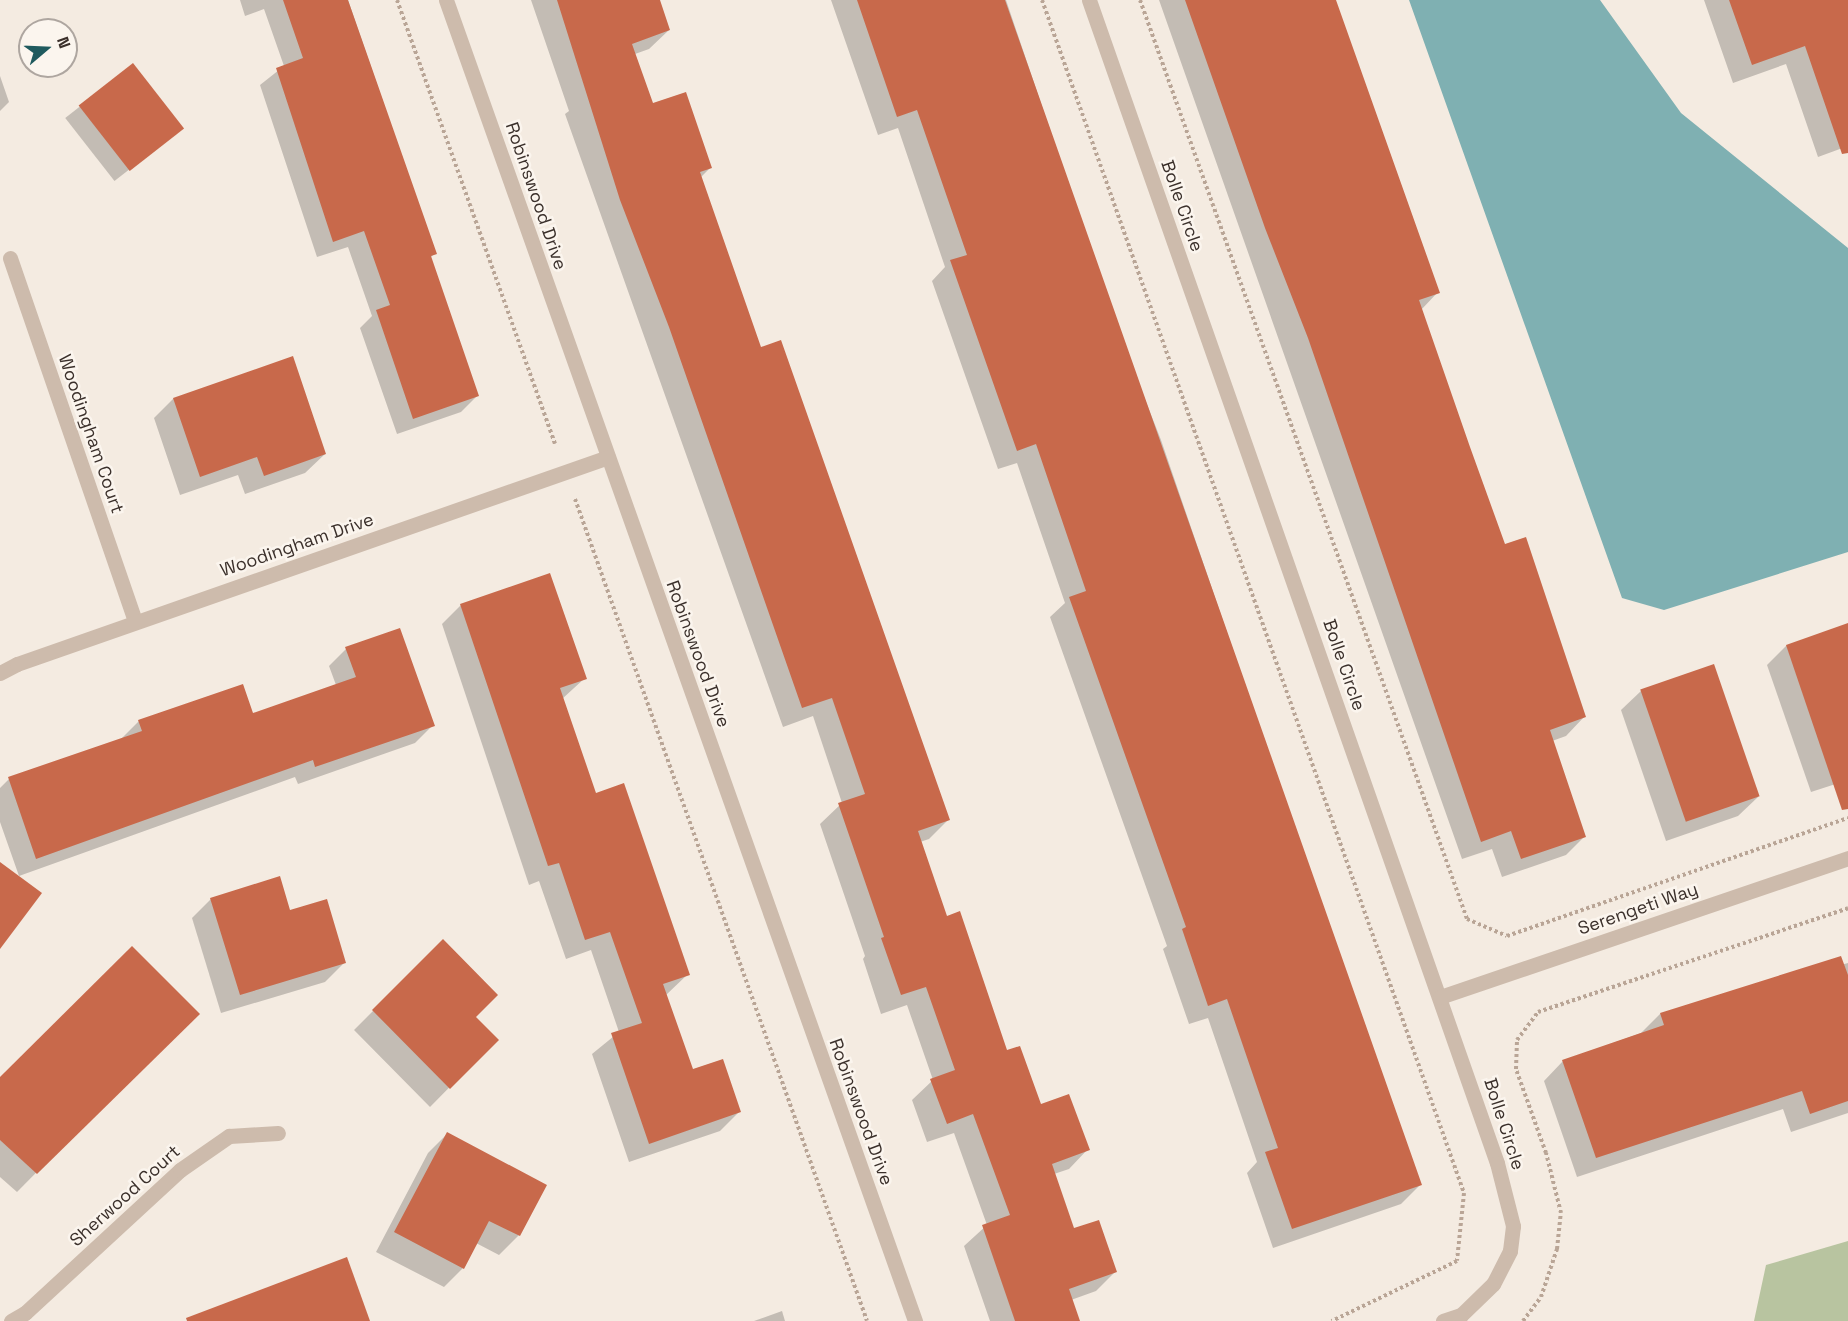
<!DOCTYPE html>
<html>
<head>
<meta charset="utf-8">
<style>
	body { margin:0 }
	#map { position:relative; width:1848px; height:1321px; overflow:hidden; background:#f4ebe1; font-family:"Space Grotesk",sans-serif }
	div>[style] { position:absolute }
	.green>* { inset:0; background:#b8c4a0 }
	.water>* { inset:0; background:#7fb0b2 }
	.shadow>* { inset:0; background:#0003; transform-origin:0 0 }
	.building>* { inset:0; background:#c8694b; transform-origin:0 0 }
	.path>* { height:4px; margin-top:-2px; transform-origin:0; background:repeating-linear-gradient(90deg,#b9a596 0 3px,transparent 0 6px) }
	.street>* { height:15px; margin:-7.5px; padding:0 7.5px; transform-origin:7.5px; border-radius:7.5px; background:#cdbbac }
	span { translate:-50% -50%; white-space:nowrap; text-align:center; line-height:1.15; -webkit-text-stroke:5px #fbf5ee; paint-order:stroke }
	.street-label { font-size:18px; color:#3b302b }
	.north { position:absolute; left:18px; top:18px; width:60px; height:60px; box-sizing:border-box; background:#fbf5ee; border:2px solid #aea6a0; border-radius:50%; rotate:71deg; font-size:16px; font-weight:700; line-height:24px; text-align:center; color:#3b302b }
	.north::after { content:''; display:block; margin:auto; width:21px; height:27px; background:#1f5a5e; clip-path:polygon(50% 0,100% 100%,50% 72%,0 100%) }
</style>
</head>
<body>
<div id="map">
	<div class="green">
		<div style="clip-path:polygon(1848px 1241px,1848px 1321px,1754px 1321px,1766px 1265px)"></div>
	</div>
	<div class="water">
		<div style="clip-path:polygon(1409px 0,1600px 0,1681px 113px,1848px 248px,1848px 552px,1664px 610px,1622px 598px)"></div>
	</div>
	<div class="shadow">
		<div style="clip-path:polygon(240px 0,348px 0,435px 253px,430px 258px,477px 396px,461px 412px,397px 434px,360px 328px,372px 316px,348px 247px,317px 257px,260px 85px,284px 66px,264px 9px,245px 16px)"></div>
		<div style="clip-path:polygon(531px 0,658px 0,669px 30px,649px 49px,635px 54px,652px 105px,711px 167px,701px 177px,760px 349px,948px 820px,929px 839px,920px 842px,946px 918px,1006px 1052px,1040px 1106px,1088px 1149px,1069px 1169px,1054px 1174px,1073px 1230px,1115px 1272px,1096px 1291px,1071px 1300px,1074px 1321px,990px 1321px,964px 1246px,987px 1225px,954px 1133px,927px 1142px,912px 1100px,933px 1080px,907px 1005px,881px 1014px,863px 959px,865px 956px,820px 824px,842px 803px,813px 716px,783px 727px,565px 114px,569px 111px)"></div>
		<div style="clip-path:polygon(831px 0,1006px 0,1117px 328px,1161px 440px,1391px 1110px,1421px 1184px,1401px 1204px,1273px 1248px,1247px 1173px,1257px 1162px,1208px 1018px,1189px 1024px,1163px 949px,1167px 946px,1050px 617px,1065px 603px,1017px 463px,998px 469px,932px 281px,945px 267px,898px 128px,878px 135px)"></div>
		<div style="clip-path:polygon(1159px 0,1334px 0,1438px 292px,1421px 310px,1504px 546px,1584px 717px,1566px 736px,1552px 741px,1585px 836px,1566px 855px,1502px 877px,1492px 849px,1462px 859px)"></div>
		<div style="clip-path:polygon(1704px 0,1848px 0,1848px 146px,1818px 157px,1786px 64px,1733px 83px)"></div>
		<div style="left:133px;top:65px;width:80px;height:86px;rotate:52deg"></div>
		<div style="clip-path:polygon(0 76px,9px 102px,0 111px)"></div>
		<div style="clip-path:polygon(292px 358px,325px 454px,305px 473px,245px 494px,238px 475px,180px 495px,154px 418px,173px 399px)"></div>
		<div style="clip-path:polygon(461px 605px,585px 678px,562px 699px,595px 795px,688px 974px,666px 995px,692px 1071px,739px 1112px,720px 1131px,629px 1162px,592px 1054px,619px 1032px,591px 950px,566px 959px,539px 881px,529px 885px,442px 624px)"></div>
		<div style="clip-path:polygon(1848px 625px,1848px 780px,1811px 792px,1767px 665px,1786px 646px)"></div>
		<div style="clip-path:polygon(346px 649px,433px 725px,415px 743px,298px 784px,295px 777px,19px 876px,0 822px,0 788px,9px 779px,121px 739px,139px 721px,252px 715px,336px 685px,329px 666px)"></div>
		<div style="clip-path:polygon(1641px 691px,1758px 797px,1738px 816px,1666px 841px,1621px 710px)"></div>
		<div style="clip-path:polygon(211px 899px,289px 912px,345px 962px,325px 982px,221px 1013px,192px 918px)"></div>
		<div style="clip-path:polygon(443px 941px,473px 1017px,496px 1040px,430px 1107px,354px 1030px)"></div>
		<div style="clip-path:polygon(1848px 963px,1848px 1113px,1791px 1132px,1783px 1109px,1577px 1177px,1544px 1081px,1563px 1061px,1641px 1033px,1660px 1014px)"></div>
		<div style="clip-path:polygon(0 1079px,99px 1109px,17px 1192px,0 1177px)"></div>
		<div style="clip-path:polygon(447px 1134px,519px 1235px,499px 1255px,476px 1243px,463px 1268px,444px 1287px,376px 1252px,428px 1153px)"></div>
		<div style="clip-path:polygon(782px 1311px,785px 1321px,754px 1321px)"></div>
	</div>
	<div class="building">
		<div style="clip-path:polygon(283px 0,348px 0,437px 254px,431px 256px,479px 396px,413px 419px,376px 310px,390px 305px,364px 231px,333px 242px,276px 68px,303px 58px)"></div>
		<div style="clip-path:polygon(557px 0,660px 0,670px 30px,632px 44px,653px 103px,686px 92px,712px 168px,700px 172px,761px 347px,781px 340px,950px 820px,918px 831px,947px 916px,960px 911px,1007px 1050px,1020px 1046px,1041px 1104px,1069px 1094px,1090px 1150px,1052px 1164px,1074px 1228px,1099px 1220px,1117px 1272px,1069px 1289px,1080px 1321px,1015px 1321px,982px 1225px,1010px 1215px,973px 1114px,947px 1124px,930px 1079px,955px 1070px,926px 987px,901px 995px,881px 938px,884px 937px,838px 803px,865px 794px,832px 698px,802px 708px,669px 327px,620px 200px)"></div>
		<div style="clip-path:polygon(857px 0,1005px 0,1422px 1185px,1292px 1229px,1265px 1152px,1278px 1148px,1227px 999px,1208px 1006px,1182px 929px,1186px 927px,1069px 597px,1086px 591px,1036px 444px,1017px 451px,950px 260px,967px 255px,917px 110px,897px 117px)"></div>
		<div style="clip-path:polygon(1185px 0,1336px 0,1440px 293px,1419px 300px,1470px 447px,1505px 544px,1526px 537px,1586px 717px,1550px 730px,1586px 837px,1521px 859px,1511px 831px,1481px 842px,1308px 338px,1265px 228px)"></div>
		<div style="clip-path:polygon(1729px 0,1848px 0,1848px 153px,1842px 154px,1805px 46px,1752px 65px)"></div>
		<div style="left:133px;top:63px;width:83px;height:69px;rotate:52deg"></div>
		<div style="clip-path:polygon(293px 356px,326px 454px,264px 476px,257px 457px,200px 477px,173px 398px)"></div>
		<div style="clip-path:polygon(550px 573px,587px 679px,560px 688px,596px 793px,624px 783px,690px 975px,663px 984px,693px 1069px,723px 1059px,741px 1112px,649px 1144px,611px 1033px,642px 1023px,610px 932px,585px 940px,559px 863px,548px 866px,460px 604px)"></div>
		<div style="clip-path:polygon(1848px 623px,1848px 809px,1842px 810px,1786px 645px)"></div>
		<div style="clip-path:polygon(400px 628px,435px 726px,315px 767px,313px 760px,36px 859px,8px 777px,142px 731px,138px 720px,243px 684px,253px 713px,356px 677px,345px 647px)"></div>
		<div style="left:1714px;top:664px;width:140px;height:78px;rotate:71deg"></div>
		<div style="clip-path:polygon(0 862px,42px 893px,0 949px)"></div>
		<div style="clip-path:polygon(280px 876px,290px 910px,327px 899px,346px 963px,240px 995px,210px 898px)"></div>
		<div style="clip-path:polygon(443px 939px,498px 995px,476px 1017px,499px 1040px,450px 1089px,372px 1010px)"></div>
		<div style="clip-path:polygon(132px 946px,200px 1014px,37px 1174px,0 1140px,0 1077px)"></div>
		<div style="clip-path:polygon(1841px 956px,1848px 975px,1848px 1101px,1810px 1114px,1802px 1091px,1596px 1158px,1562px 1060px,1664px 1025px,1660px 1013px)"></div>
		<div style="clip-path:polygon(447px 1132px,547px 1185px,520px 1236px,489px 1221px,464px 1269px,394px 1232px)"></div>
		<div style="clip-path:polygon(347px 1257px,370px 1321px,187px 1321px,186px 1318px)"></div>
	</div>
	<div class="path">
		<div style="left:397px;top:0;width:471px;rotate:70.4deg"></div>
		<div style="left:1042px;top:0;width:1265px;rotate:70.52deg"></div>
		<div style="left:1464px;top:1193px;width:68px;rotate:95.9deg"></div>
		<div style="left:1457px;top:1261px;width:139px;rotate:154.4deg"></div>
		<div style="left:1140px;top:0;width:975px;rotate:70.41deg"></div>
		<div style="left:1467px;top:919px;width:43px;rotate:23deg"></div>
		<div style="left:1507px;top:936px;width:361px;rotate:-19.1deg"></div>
		<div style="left:575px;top:499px;width:872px;rotate:70.44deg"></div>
		<div style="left:1523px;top:1321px;width:30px;rotate:-53deg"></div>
		<div style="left:1541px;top:1297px;width:51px;rotate:-71.6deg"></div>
		<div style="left:1557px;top:1249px;width:36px;rotate:-84deg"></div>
		<div style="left:1561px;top:1213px;width:62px;rotate:-104deg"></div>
		<div style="left:1546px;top:1153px;width:89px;rotate:-109.7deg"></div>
		<div style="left:1516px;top:1069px;width:29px;rotate:-88deg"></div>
		<div style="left:1517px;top:1040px;width:35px;rotate:-53deg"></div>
		<div style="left:1538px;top:1012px;width:327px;rotate:-18.5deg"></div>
	</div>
	<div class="street">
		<div style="left:446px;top:0;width:1402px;rotate:70.45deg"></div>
		<div style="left:1089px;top:0;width:1232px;rotate:70.67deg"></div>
		<div style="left:1497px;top:1163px;width:65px;rotate:75.7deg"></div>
		<div style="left:1513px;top:1226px;width:25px;rotate:97deg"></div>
		<div style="left:1510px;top:1251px;width:37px;rotate:117deg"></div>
		<div style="left:1493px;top:1284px;width:45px;rotate:135.9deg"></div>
		<div style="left:1461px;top:1315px;width:19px;rotate:162deg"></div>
		<div style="left:10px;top:258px;width:385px;rotate:71deg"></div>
		<div style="left:0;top:673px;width:19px;rotate:-28deg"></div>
		<div style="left:17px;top:664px;width:626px;rotate:-19.3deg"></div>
		<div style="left:1440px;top:997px;width:431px;rotate:-18.8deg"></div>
		<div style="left:11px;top:1321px;width:16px;rotate:-30deg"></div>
		<div style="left:25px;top:1313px;width:211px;rotate:-42.7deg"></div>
		<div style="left:180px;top:1170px;width:60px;rotate:-34.8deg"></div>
		<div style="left:229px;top:1136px;width:49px;rotate:-3.5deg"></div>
	</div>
	<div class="street-label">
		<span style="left:536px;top:196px;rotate:71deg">Robinswood Drive</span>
		<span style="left:1182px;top:206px;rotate:71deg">Bolle Circle</span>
		<span style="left:91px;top:434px;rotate:71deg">Woodingham Court</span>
		<span style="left:297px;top:545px;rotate:-19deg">Woodingham Drive</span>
		<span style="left:698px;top:654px;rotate:70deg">Robinswood Drive</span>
		<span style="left:1344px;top:665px;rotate:71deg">Bolle Circle</span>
		<span style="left:1638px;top:909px;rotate:-19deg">Serengeti Way</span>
		<span style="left:861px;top:1112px;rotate:70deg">Robinswood Drive</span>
		<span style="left:1504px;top:1124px;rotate:72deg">Bolle Circle</span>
		<span style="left:125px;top:1196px;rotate:-42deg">Sherwood Court</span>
	</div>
	<div class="north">N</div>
</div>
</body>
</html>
